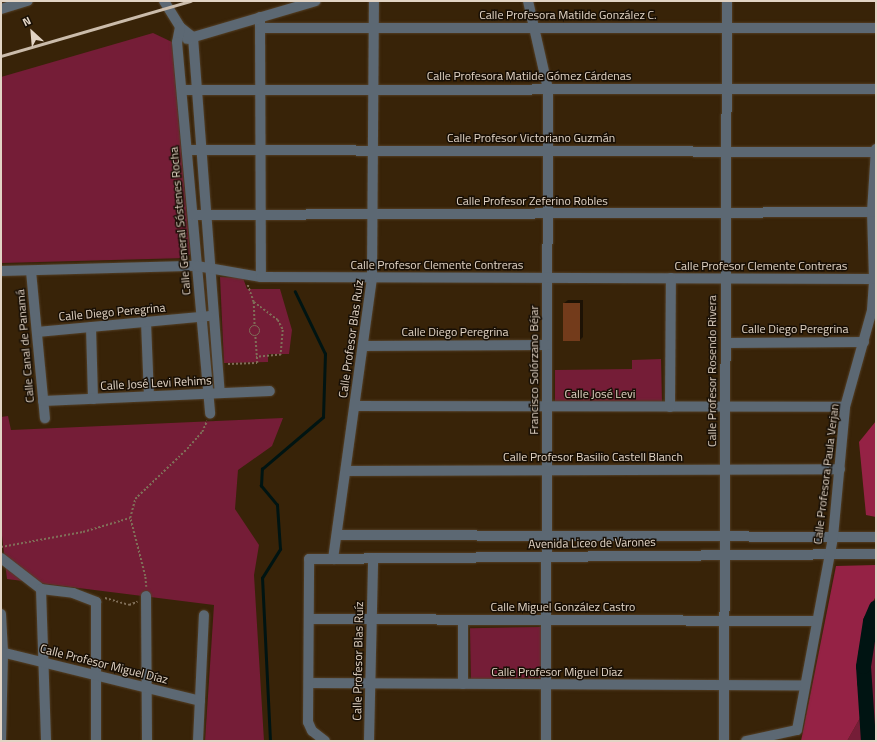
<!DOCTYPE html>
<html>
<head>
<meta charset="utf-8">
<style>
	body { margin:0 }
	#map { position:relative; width:877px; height:742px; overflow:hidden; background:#382308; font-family:"Titillium Web",sans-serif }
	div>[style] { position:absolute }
	.green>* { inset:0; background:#751d37; transform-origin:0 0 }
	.forest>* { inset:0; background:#952245 }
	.shadow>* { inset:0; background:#0007 }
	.stream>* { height:2.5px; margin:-1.25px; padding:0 1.25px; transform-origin:1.25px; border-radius:1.25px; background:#001412 }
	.river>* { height:15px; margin:-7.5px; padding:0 7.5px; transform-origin:7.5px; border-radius:7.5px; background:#001412 }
	.building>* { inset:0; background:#733b1b; transform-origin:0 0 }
	.path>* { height:1.5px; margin-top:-0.75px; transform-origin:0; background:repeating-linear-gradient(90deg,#806e58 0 2px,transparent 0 4px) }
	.path>.ring { margin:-0.75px; padding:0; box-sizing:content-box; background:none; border:1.5px solid #806e58; border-radius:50% }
	.roads { filter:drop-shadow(0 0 1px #533f26) drop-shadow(0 0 1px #533f26) }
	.minor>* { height:10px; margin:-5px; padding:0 5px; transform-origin:5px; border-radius:5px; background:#5c6873 }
	.rail>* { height:2.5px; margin:-1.25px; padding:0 1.25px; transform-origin:1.25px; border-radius:1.25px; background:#cbbcab }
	span { translate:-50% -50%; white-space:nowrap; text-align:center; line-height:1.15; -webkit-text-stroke:3px #180f05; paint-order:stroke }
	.street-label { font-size:12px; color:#e2d4c5 }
	.frame { position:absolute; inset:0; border:2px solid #e2d4c5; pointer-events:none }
	.north { position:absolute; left:12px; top:12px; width:40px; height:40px; -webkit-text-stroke:3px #180f05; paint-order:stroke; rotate:334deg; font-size:11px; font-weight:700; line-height:16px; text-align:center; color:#e2d4c5 }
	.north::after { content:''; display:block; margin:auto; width:14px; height:18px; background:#e2d4c5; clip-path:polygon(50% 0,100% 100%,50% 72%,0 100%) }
</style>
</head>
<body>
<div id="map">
	<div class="green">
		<div style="clip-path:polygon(153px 33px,172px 42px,190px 254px,186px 258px,1px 263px,1px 77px)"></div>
		<div style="clip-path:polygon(220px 277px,243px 278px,247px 289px,280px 289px,292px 330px,289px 354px,268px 354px,268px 362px,224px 363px)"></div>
		<div style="clip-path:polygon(661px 359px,662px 402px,555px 402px,555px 370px,632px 369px,632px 360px)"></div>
		<div style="clip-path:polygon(8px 416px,11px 430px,283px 418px,272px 446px,238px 470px,235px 509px,259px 545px,254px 575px,264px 741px,205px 741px,214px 605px,7px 579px,1px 527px,1px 417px)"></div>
		<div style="left:541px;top:627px;width:51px;height:71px;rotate:89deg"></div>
		<div style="clip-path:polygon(876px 631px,876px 738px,868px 664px)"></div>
		<div style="clip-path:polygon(860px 718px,862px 741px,847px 741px)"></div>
	</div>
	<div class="forest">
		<div style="clip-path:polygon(876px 421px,876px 517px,866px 515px,859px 442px)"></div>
		<div style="clip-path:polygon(876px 565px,876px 596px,867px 613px,858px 654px,857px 684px,862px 698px,860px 718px,847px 741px,801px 741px,836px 566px)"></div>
	</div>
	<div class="shadow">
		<div style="clip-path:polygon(568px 300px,583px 300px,583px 337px,580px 340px,564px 303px)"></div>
	</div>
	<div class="stream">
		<div style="left:270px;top:741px;width:163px;rotate:-92.8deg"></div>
		<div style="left:262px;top:578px;width:34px;rotate:-58deg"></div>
		<div style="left:280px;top:549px;width:44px;rotate:-93.9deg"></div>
		<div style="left:277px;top:505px;width:25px;rotate:-130deg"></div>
		<div style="left:261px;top:486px;width:17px;rotate:-87deg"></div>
		<div style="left:262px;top:469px;width:80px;rotate:-40.4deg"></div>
		<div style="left:323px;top:417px;width:63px;rotate:-88.2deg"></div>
		<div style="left:325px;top:354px;width:69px;rotate:-115.8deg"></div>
	</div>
	<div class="river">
		<div style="left:868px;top:741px;width:75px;rotate:-93.8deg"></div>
		<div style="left:863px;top:666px;width:46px;rotate:-81.2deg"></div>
		<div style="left:870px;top:621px;width:15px;rotate:-67deg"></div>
	</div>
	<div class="building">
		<div style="left:563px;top:303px;width:17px;height:38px"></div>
	</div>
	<div class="path">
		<div style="left:248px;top:285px;width:18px;rotate:71deg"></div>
		<div style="left:254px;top:302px;width:30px;rotate:37deg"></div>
		<div style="left:278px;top:320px;width:11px;rotate:63deg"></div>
		<div style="left:283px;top:330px;width:25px;rotate:95deg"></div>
		<div style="left:281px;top:355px;width:25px;rotate:175deg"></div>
		<div style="left:254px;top:302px;width:23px;rotate:88deg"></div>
		<div class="ring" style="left:249.5px;top:325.5px;width:9.5px;height:9.5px"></div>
		<div style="left:228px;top:364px;width:29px;rotate:-2deg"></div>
		<div style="left:257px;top:363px;width:26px;rotate:-94deg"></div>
		<div style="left:1px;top:547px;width:83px;rotate:-10.4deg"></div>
		<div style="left:83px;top:532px;width:49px;rotate:-16.6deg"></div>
		<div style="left:146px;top:587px;width:11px;rotate:-95deg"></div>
		<div style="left:145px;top:576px;width:60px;rotate:-104.5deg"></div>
		<div style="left:130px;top:518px;width:20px;rotate:-75deg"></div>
		<div style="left:135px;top:499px;width:72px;rotate:-43.9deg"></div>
		<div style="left:187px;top:449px;width:23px;rotate:-49deg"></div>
		<div style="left:202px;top:432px;width:12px;rotate:-66deg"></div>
		<div style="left:105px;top:598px;width:25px;rotate:16deg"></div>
		<div style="left:129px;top:605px;width:9px;rotate:-21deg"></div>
	</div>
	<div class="roads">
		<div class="minor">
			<div style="left:164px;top:1px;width:31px;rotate:58deg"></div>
			<div style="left:180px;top:27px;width:16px;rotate:38deg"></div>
			<div style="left:193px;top:37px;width:357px;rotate:85.7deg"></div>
			<div style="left:528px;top:1px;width:90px;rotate:77.2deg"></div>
			<div style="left:548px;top:89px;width:652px;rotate:90.18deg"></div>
			<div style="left:1px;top:9px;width:28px;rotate:-17deg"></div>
			<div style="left:260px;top:17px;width:260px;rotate:89.8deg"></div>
			<div style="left:180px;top:27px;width:15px;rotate:101deg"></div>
			<div style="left:177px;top:42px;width:373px;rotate:84.9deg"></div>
			<div style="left:261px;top:28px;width:615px"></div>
			<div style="left:187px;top:39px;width:134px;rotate:-16.4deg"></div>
			<div style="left:182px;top:90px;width:694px;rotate:-0.08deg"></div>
			<div style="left:187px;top:150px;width:688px;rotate:0.17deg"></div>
			<div style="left:193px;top:215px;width:679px;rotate:-0.25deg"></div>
			<div style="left:1px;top:271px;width:196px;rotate:-1.5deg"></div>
			<div style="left:197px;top:266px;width:65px;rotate:9.8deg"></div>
			<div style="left:261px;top:277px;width:613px;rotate:0.19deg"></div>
			<div style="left:31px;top:271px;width:148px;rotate:84.6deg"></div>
			<div style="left:146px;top:322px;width:74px;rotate:87.7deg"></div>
			<div style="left:91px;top:327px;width:72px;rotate:88.4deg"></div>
			<div style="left:37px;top:332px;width:172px;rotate:-5.3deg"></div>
			<div style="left:726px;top:343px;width:138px;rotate:-0.4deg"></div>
			<div style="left:363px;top:346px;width:184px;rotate:-0.3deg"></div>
			<div style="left:43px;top:401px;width:227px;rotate:-2.5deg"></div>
			<div style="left:355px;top:406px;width:490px;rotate:0.1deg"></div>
			<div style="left:670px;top:407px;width:129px;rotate:-89.6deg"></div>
			<div style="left:346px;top:471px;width:494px;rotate:-0.2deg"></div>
			<div style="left:337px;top:535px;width:539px;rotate:0.21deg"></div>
			<div style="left:1px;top:558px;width:51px;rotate:37.8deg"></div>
			<div style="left:41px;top:589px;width:32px;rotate:7deg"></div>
			<div style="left:73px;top:593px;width:25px;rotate:21deg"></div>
			<div style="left:96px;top:602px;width:139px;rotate:90deg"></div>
			<div style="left:333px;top:559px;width:285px;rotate:-82.1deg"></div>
			<div style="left:372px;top:277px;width:276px;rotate:-89.6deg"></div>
			<div style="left:41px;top:589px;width:152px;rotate:88.1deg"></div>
			<div style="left:146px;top:596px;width:145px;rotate:89.6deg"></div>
			<div style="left:1px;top:614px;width:39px;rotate:87deg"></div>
			<div style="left:3px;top:653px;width:88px;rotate:91.3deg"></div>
			<div style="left:309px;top:619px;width:508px;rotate:0.23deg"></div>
			<div style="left:463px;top:620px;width:64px;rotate:90deg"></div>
			<div style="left:1px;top:652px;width:205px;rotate:13.8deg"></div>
			<div style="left:309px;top:683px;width:496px;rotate:0.3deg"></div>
			<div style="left:198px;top:741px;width:126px;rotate:-87.3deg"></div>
			<div style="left:325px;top:741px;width:16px;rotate:-142deg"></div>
			<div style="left:312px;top:731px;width:10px;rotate:-114deg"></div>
			<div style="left:308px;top:722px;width:163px;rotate:-89.6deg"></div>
			<div style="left:309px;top:559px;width:567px;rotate:-0.51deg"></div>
			<div style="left:369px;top:741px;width:183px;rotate:-88.7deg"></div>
			<div style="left:724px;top:741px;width:740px;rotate:-89.77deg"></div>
			<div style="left:746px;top:741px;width:52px;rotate:-12.2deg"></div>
			<div style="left:797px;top:730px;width:196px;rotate:-79.4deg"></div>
			<div style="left:833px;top:537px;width:131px;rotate:-84.7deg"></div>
			<div style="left:845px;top:407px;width:101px;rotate:-74.4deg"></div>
			<div style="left:872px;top:310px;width:31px;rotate:-86deg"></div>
			<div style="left:874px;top:279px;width:67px;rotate:-91.7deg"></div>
			<div style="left:872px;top:212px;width:63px;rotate:-86.4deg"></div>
		</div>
	</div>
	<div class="rail">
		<div style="left:1px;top:56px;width:197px;rotate:-16.2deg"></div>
	</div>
	<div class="street-label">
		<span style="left:568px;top:15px">Calle Profesora Matilde González C.</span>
		<span style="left:529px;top:76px">Calle Profesora Matilde Gómez Cárdenas</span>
		<span style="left:531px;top:138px">Calle Profesor Victoriano Guzmán</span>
		<span style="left:532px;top:201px">Calle Profesor Zeferino Robles</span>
		<span style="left:180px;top:221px;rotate:-95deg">Calle General Sóstenes Rocha</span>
		<span style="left:437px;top:265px">Calle Profesor Clemente Contreras</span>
		<span style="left:761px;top:266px">Calle Profesor Clemente Contreras</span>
		<span style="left:112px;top:312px;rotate:-5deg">Calle Diego Peregrina</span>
		<span style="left:795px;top:329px">Calle Diego Peregrina</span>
		<span style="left:455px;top:332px">Calle Diego Peregrina</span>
		<span style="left:351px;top:339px;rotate:-82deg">Calle Profesor Blas Ruíz</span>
		<span style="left:25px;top:346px;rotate:-95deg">Calle Canal de Panamá</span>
		<span style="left:534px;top:370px;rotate:-90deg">Francisco Solórzano Béjar</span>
		<span style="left:712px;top:371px;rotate:-90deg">Calle Profesor Rosendo Rivera</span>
		<span style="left:156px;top:383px;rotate:-3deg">Calle José Levi Rehims</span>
		<span style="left:600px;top:394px">Calle José Levi</span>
		<span style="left:593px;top:457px">Calle Profesor Basilio Castell Blanch</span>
		<span style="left:826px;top:474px;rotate:-83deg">Calle Profesora Paula Verjan</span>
		<span style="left:592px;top:543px;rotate:-1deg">Avenida Liceo de Varones</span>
		<span style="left:563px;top:607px">Calle Miguel González Castro</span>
		<span style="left:358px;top:661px;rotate:-89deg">Calle Profesor Blas Ruíz</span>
		<span style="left:104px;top:664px;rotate:14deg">Calle Profesor Miguel Díaz</span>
		<span style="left:557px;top:672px">Calle Profesor Miguel Díaz</span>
	</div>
	<div class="frame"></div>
	<div class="north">N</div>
</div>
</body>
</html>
